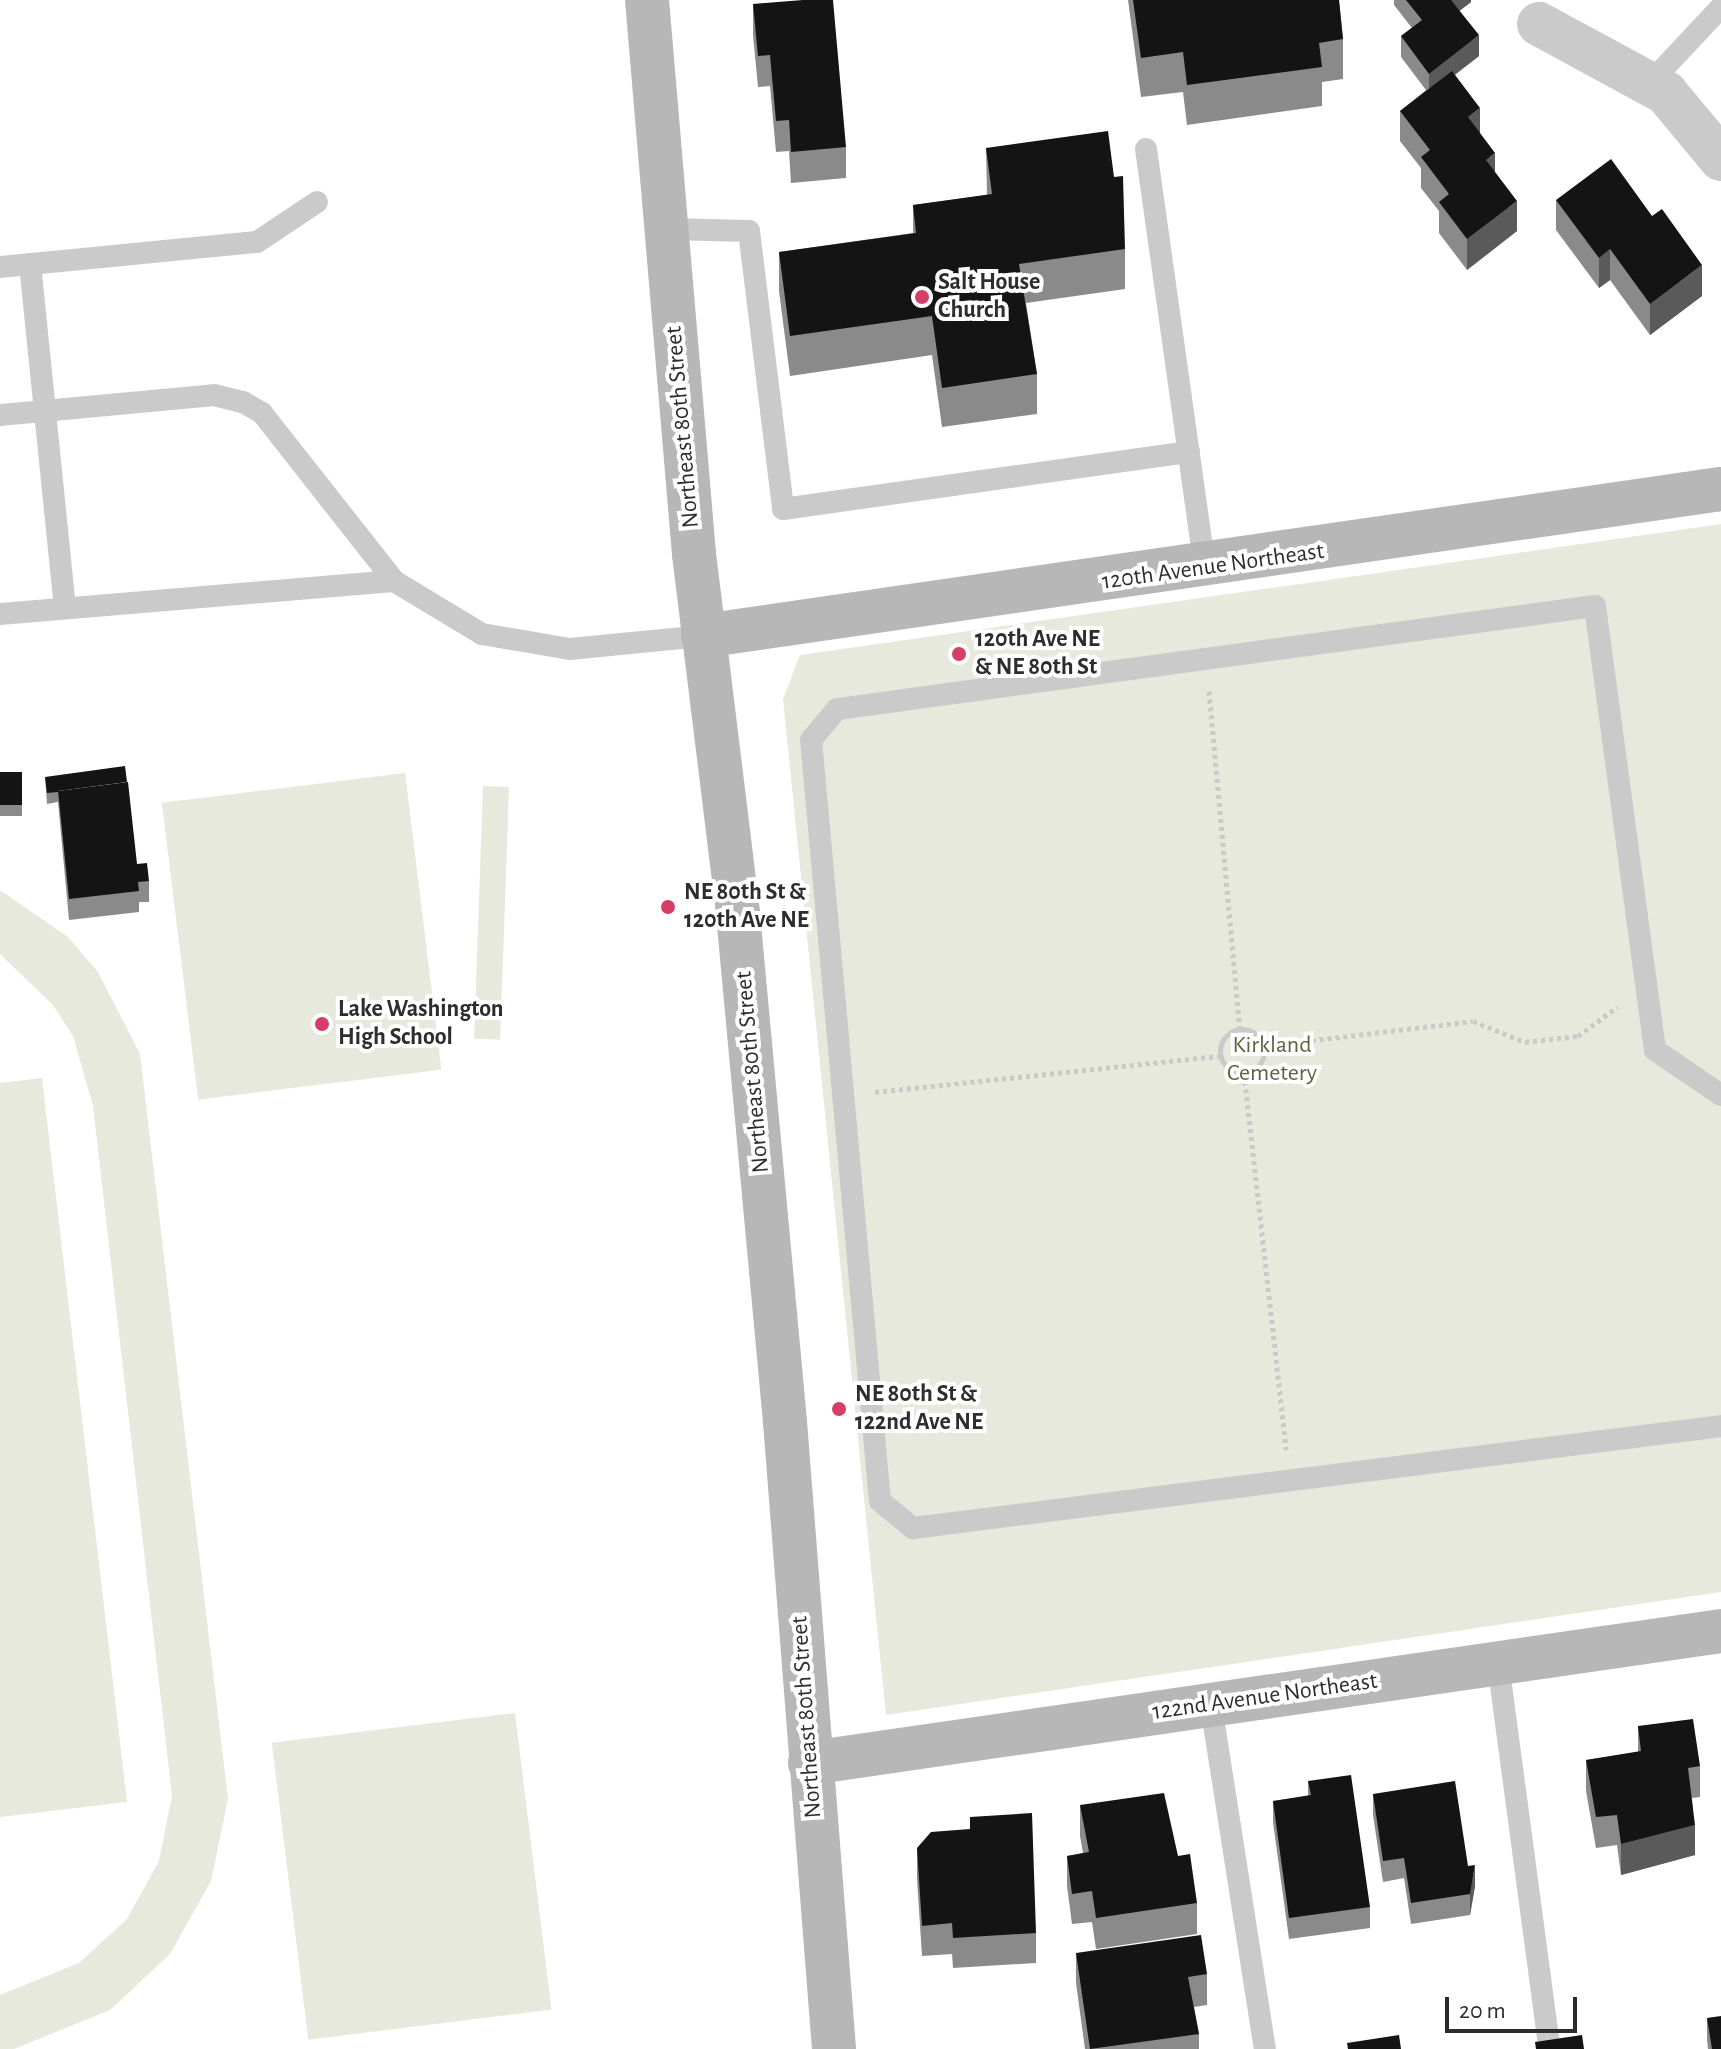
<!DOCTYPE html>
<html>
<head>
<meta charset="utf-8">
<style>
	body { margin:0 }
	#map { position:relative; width:1721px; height:2049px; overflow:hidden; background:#fff; font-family:"Alegreya Sans",sans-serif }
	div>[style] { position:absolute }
	.green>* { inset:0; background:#e6e9dc; transform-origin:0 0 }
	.path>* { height:5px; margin-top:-2.5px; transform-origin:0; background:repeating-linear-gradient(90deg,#cacaca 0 4px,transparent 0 8px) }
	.path>.ring { margin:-2.5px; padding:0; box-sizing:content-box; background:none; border:5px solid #cacaca; border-radius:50% }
	.lane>* { height:22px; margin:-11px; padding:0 11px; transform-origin:11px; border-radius:11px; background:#cacaca }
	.street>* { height:44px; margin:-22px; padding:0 22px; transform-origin:22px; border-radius:22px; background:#cacaca }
	.secondary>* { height:44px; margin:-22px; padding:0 22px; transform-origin:22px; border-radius:22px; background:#b7b7b7 }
	.wall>* { inset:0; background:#8a8a8a; transform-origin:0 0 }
	.shaded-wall>* { inset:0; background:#5a5a5a }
	.building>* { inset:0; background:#141414; transform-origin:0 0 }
	.dots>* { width:22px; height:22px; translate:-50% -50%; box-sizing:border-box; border:4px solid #fff; border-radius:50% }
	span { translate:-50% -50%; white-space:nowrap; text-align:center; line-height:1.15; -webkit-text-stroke:8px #fff; paint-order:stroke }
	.poi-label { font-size:24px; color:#2d2d2d; font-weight:700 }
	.left { translate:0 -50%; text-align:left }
	.street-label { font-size:24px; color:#2d2d2d }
	.park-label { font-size:24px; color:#58653f }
	.scale { position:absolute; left:1445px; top:1997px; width:132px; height:36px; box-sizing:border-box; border:4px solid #2d2d2d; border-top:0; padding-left:10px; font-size:24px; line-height:28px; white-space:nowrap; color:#2d2d2d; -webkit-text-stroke:6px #fff; paint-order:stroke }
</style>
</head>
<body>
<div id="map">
	<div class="green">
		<div style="clip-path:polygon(1721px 524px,1721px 1592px,886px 1715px,783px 699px,800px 655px)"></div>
		<div style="left:405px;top:773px;width:299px;height:245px;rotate:83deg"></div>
		<div style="left:483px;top:786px;width:26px;height:253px;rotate:2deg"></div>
		<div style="clip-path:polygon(0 890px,68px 937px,98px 972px,140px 1054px,228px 1799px,211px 1881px,170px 1954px,110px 2010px,14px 2049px,0 2049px,0 1995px,79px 1963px,127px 1919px,159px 1861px,172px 1796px,93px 1106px,73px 1036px,53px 1005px,0 954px)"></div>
		<div style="clip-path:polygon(42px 1078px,127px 1802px,0 1817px,0 1083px)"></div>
		<div style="left:515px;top:1713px;width:299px;height:245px;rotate:83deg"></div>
	</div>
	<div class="path">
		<div style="left:1209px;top:691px;width:339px;rotate:84.8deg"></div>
		<div class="ring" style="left:1220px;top:1029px;width:39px;height:39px"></div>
		<div style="left:1264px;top:1046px;width:210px;rotate:-6.8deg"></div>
		<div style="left:1473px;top:1021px;width:56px;rotate:22deg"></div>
		<div style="left:1525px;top:1042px;width:53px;rotate:-6.5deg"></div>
		<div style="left:1578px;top:1036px;width:49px;rotate:-36.6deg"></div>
		<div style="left:1244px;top:1073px;width:379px;rotate:83.6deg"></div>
		<div style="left:875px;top:1092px;width:347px;rotate:-6deg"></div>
	</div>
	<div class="lane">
		<div style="left:1649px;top:84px;width:105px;rotate:-46.9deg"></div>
		<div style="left:1146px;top:149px;width:424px;rotate:82deg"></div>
		<div style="left:667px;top:229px;width:82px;rotate:1.4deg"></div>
		<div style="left:749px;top:231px;width:280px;rotate:83deg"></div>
		<div style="left:783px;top:509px;width:410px;rotate:-8deg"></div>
		<div style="left:30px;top:264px;width:345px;rotate:84.2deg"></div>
		<div style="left:0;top:267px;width:258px;rotate:-5.6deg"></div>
		<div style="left:257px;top:242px;width:72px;rotate:-33.7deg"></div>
		<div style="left:0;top:415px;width:215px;rotate:-5.3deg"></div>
		<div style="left:214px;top:395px;width:30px;rotate:14deg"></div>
		<div style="left:243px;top:402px;width:22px;rotate:30deg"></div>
		<div style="left:262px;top:413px;width:214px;rotate:51.8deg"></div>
		<div style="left:394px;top:581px;width:103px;rotate:31.1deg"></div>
		<div style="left:482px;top:634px;width:89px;rotate:9.7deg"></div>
		<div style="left:570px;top:649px;width:134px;rotate:-5.6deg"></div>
		<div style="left:0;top:614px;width:395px;rotate:-4.8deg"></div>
		<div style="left:1721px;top:1095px;width:80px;rotate:-145.7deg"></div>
		<div style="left:1655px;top:1050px;width:448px;rotate:-97.7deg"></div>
		<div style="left:1595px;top:606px;width:765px;rotate:172.26deg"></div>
		<div style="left:837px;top:709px;width:40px;rotate:130deg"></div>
		<div style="left:811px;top:740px;width:764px;rotate:84.82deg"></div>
		<div style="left:880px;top:1501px;width:43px;rotate:39.3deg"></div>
		<div style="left:913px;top:1528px;width:814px;rotate:-7.19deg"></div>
		<div style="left:1498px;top:1663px;width:384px;rotate:82.4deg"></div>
		<div style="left:1211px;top:1705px;width:348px;rotate:81.1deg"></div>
	</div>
	<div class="street">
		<div style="left:1539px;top:24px;width:145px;rotate:28.5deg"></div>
		<div style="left:1666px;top:93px;width:86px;rotate:50.2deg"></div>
	</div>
	<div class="secondary">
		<div style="left:647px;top:0;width:556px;rotate:85.15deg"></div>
		<div style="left:694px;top:554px;width:363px;rotate:83deg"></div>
		<div style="left:738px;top:914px;width:510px;rotate:84.71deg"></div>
		<div style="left:785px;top:1422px;width:629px;rotate:85.53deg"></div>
		<div style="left:703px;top:636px;width:1029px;rotate:-8.22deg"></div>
		<div style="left:810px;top:1763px;width:921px;rotate:-8.24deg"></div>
	</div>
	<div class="wall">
		<div style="clip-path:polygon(1128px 0,1339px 0,1343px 39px,1343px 79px,1322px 82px,1322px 106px,1187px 125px,1183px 92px,1141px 97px)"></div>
		<div style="clip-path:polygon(1394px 0,1471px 0,1471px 2px,1459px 11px,1479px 56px,1455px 75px,1480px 133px,1517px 231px,1467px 270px,1439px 233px,1439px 211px,1421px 188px,1421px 168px,1400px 141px,1400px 111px,1426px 90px,1401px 57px,1401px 36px,1412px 28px,1394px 5px)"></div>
		<div style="clip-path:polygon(753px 4px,846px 147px,846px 178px,791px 183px,789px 151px,776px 152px,770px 86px,758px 87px,753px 35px)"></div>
		<div style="clip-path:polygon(986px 148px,1125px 249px,1125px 289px,1026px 303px,1037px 374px,1037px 414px,942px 427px,932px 355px,790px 376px,779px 291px,779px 252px,913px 233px,913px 205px,987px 195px)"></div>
		<div style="clip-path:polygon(1556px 200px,1702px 296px,1650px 335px,1610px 280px,1599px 288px,1556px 230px)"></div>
		<div style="left:0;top:772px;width:22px;height:44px"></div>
		<div style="clip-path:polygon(45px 777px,137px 864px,149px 881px,149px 902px,139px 902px,139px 912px,69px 920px,58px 802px,47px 804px)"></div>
		<div style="clip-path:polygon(1638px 1726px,1700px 1766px,1700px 1797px,1692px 1798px,1695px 1855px,1621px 1875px,1617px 1845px,1596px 1848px,1586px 1791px,1586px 1760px,1638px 1752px)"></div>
		<div style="clip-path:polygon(1308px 1781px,1370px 1907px,1370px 1928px,1289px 1939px,1273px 1822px,1273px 1801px,1308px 1796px)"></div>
		<div style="clip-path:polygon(1373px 1794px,1468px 1866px,1475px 1886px,1470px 1915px,1411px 1924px,1404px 1878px,1383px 1882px,1373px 1815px)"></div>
		<div style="clip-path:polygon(1080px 1805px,1178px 1856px,1197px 1903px,1197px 1934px,1096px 1949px,1092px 1922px,1072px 1924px,1067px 1886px,1067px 1856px,1083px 1853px,1080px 1836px)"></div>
		<div style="clip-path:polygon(970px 1817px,1036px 1933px,1036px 1963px,953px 1968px,952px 1954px,922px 1956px,917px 1879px,917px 1848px,970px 1829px)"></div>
		<div style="clip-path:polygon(1076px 1953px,1207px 1974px,1207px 2005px,1194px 2007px,1199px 2034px,1199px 2049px,1085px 2049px,1076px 1983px)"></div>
		<div style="clip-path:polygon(1707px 2018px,1721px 2049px,1708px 2049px,1707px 2039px)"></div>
	</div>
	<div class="shaded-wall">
		<div style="clip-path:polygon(1449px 0,1471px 0,1471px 2px,1449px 19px)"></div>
		<div style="clip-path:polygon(1479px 35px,1479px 56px,1429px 94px,1429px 74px)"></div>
		<div style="clip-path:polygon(1480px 108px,1480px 138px,1468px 117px)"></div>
		<div style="clip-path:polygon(1495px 153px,1495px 184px,1486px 160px)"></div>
		<div style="clip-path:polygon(1517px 201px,1517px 231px,1467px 270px,1467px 239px)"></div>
		<div style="clip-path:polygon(1610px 249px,1610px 280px,1599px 288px,1599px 258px)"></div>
		<div style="clip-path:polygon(1702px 265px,1702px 296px,1650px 335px,1650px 304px)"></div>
		<div style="clip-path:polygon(1695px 1825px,1695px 1855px,1621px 1875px,1621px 1844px)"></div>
		<div style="clip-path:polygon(1475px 1865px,1475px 1886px,1470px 1915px,1470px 1894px)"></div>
	</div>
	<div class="building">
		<div style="clip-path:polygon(803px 0,833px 0,846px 147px,791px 152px,789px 120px,776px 121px,770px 55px,758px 56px,753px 4px)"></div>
		<div style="clip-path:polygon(1133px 0,1339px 0,1343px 39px,1319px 43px,1322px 67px,1187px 85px,1183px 52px,1141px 58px)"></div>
		<div style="clip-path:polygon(1406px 0,1451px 0,1479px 35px,1429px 74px,1401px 36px,1422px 20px)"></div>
		<div style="clip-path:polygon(1452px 71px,1480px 108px,1468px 117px,1495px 153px,1486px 160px,1517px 201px,1467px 239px,1439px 202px,1449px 194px,1421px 157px,1430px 150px,1400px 111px)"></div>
		<div style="clip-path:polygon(1108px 131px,1114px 177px,1123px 176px,1125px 249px,1019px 264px,1037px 374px,942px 388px,932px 316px,790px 336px,779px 252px,916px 233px,913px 205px,992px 194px,986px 148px)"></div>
		<div style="clip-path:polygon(1611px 159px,1652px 216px,1662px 209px,1702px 265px,1650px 304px,1610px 249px,1599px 258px,1556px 200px)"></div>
		<div style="clip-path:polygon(125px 766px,127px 782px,58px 791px,58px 792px,47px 793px,45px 777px)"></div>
		<div style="left:0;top:772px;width:22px;height:33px"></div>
		<div style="clip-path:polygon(128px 782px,137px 864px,147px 863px,149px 881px,138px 882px,139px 891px,69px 899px,58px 791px)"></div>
		<div style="clip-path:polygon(1693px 1719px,1700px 1766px,1688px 1768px,1695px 1825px,1621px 1844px,1617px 1815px,1596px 1817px,1586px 1760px,1641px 1751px,1638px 1726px)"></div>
		<div style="clip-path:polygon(1351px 1775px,1370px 1907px,1289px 1918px,1273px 1801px,1311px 1795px,1308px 1781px)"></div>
		<div style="clip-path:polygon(1455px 1781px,1468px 1866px,1475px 1865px,1470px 1894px,1411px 1903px,1404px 1858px,1383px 1861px,1373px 1794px)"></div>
		<div style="clip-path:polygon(1164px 1793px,1178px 1856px,1190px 1854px,1197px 1903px,1096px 1918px,1092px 1891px,1072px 1894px,1067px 1856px,1089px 1852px,1080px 1805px)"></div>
		<div style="clip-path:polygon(1032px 1813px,1036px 1933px,953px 1938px,952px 1923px,922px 1926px,917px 1848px,931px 1832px,970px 1829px,970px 1817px)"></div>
		<div style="clip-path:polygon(1201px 1935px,1207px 1974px,1188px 1977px,1199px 2034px,1090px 2049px,1076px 1953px)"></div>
		<div style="clip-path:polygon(1721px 2016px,1721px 2049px,1712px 2049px,1707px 2018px)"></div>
		<div style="clip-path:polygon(1399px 2035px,1401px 2049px,1348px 2049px,1347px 2043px)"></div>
		<div style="clip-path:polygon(1582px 2035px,1584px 2049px,1536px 2049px,1535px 2042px)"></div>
	</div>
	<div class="dots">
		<div style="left:922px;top:297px;background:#d53e66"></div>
		<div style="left:959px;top:654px;background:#d53e66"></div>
		<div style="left:668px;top:907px;background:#d53e66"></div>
		<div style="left:322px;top:1024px;background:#d53e66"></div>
		<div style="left:839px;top:1409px;background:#d53e66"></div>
	</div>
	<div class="poi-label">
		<span class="left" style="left:938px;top:297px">Salt House<br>Church</span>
		<span class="left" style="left:975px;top:654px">120th Ave NE<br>&amp; NE 80th St</span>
		<span class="left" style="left:684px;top:907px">NE 80th St &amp;<br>120th Ave NE</span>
		<span class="left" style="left:338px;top:1024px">Lake Washington<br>High School</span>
		<span class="left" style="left:855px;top:1409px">NE 80th St &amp;<br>122nd Ave NE</span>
	</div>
	<div class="street-label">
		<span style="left:683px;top:427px;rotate:-95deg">Northeast 80th Street</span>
		<span style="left:1213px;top:567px;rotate:-8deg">120th Avenue Northeast</span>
		<span style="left:753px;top:1072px;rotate:-95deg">Northeast 80th Street</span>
		<span style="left:1265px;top:1697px;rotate:-8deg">122nd Avenue Northeast</span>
		<span style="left:807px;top:1717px;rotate:-94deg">Northeast 80th Street</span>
	</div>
	<div class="park-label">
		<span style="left:1272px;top:1060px">Kirkland<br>Cemetery</span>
	</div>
	<div class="scale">20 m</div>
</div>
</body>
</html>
